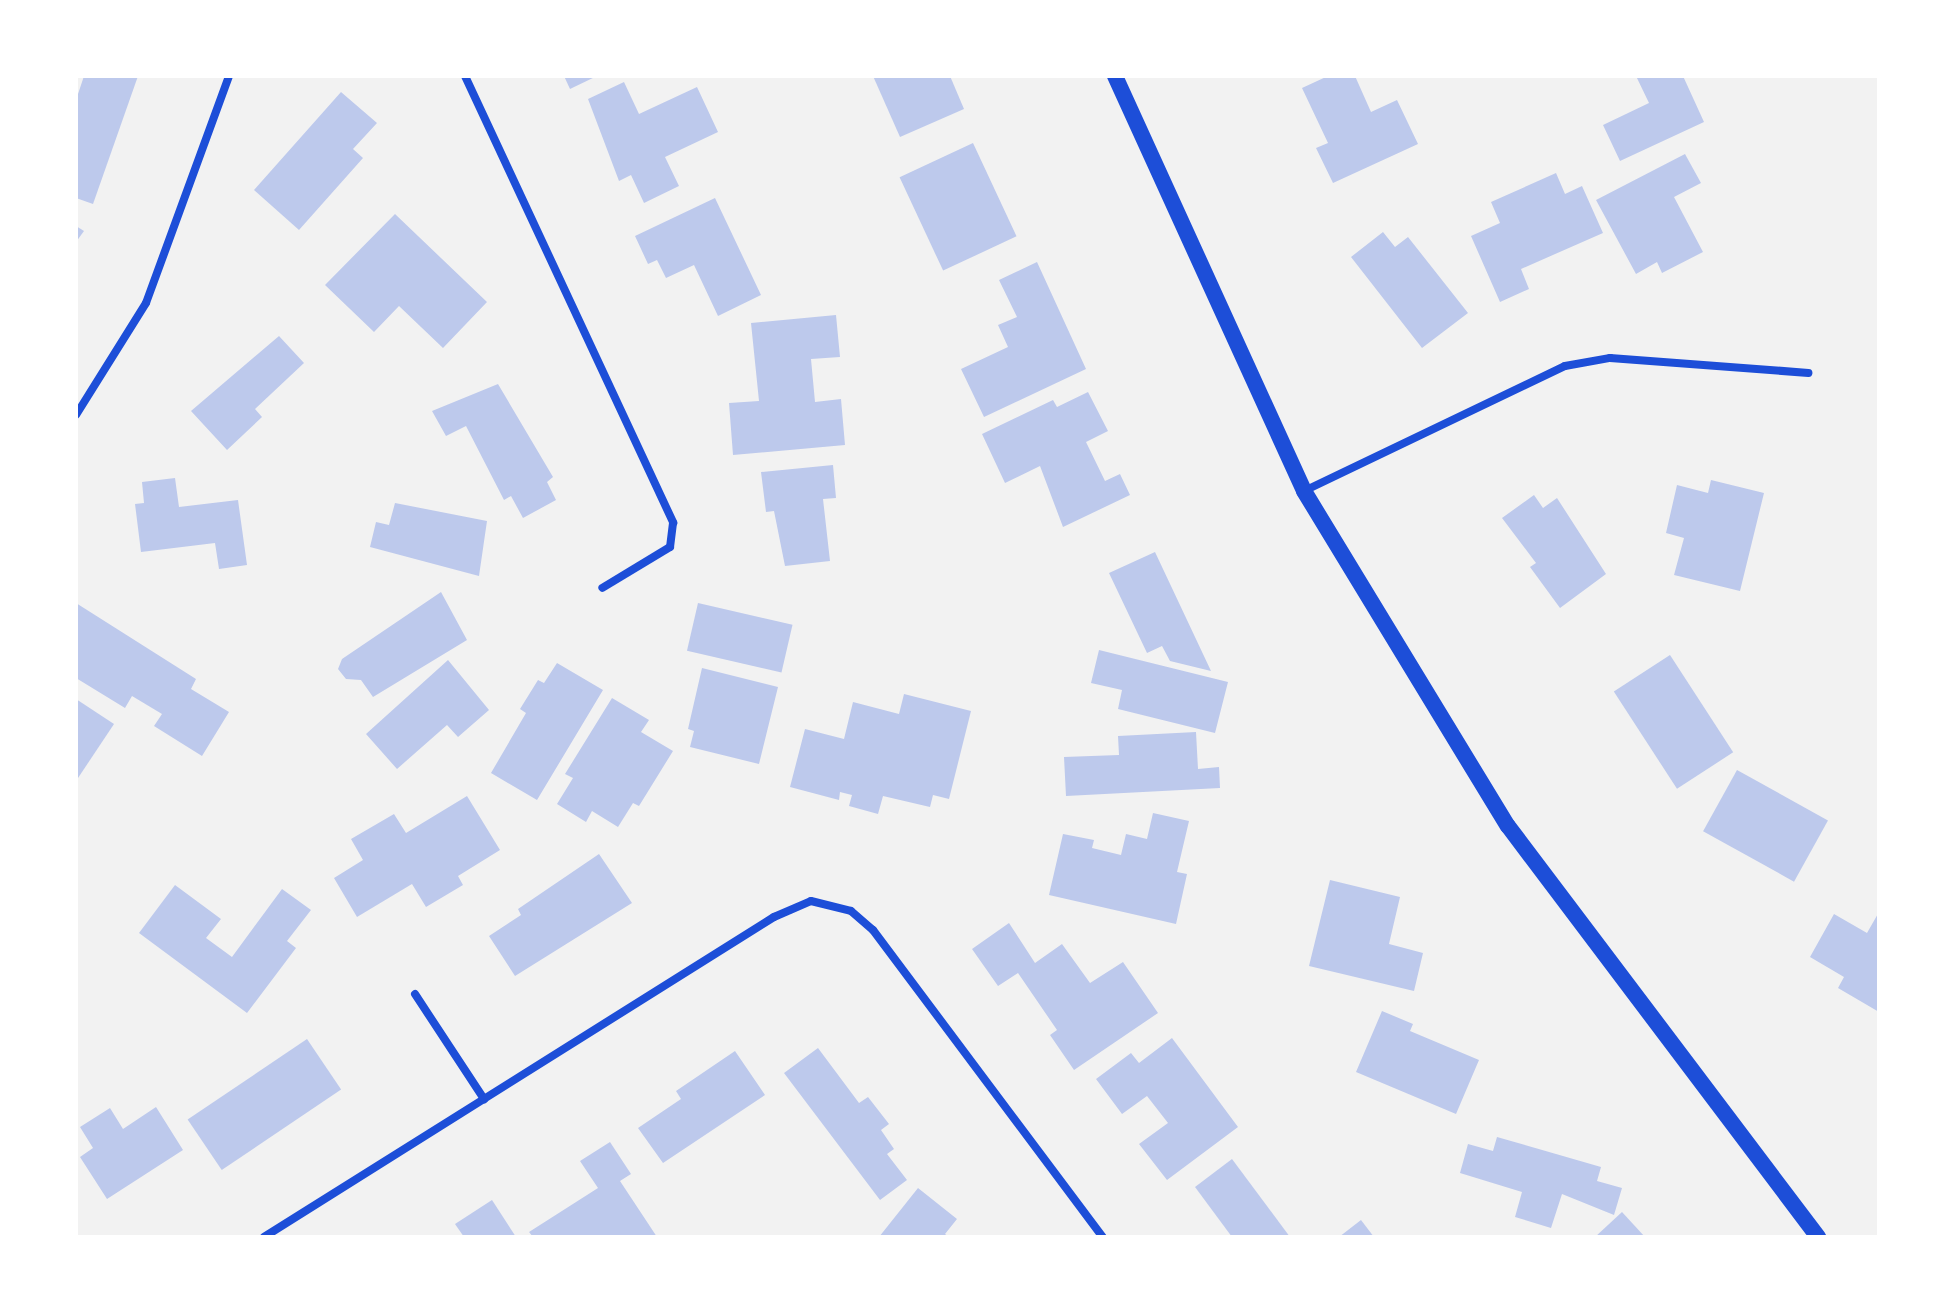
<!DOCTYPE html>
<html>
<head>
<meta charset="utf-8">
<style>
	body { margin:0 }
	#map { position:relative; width:1955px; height:1313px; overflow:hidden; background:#f2f2f2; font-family:Arial,sans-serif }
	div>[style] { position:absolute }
	.building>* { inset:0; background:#bdc9ec; transform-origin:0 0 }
	.minor>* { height:8px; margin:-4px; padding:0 4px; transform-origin:4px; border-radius:4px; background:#1d4ed8 }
	.secondary>* { height:16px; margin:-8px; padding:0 8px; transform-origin:8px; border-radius:8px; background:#1d4ed8 }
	span { translate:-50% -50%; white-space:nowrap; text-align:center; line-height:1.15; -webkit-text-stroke:6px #fff; paint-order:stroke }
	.frame { position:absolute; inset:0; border:78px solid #fff; pointer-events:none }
</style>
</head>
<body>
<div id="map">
	<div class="building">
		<div style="clip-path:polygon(84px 76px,138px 76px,93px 204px,76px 198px,76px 100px)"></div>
		<div style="clip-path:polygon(564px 76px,597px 76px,570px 89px)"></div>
		<div style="clip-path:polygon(873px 76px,950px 76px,964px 109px,900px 137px)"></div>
		<div style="clip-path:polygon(1328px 76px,1355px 76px,1371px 112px,1397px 100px,1418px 144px,1333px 183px,1316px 148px,1328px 143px,1302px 88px)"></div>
		<div style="clip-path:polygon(1636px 76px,1683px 76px,1704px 122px,1620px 161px,1603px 125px,1649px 103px)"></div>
		<div style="clip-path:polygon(624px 82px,639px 114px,697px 87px,718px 132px,665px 157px,679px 186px,644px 203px,631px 175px,619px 181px,588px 99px)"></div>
		<div style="clip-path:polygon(341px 92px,377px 123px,353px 149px,363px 158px,299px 230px,254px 190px)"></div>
		<div style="left:973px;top:143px;width:103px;height:81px;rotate:65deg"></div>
		<div style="clip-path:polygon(1685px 154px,1701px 183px,1674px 197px,1703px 252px,1662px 273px,1657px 262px,1636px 274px,1596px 200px)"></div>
		<div style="clip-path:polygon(1556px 173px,1565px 194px,1582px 186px,1603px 233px,1521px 269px,1529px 289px,1500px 302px,1471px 236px,1500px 223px,1491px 202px)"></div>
		<div style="clip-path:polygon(715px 198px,761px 295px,718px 316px,694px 265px,666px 278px,657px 260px,648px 264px,635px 236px)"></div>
		<div style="clip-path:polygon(395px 214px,487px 302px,443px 348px,399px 306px,374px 332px,325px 285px)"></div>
		<div style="clip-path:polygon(76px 226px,84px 231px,76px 242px)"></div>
		<div style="clip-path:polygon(1383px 232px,1395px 247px,1408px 237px,1468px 313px,1422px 348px,1351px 257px)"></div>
		<div style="clip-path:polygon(1037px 262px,1086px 369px,984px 417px,961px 369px,1008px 347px,998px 325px,1017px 317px,999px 280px)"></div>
		<div style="clip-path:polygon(836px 315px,840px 357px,811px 359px,815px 402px,841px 399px,845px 445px,733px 455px,729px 403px,759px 401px,751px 323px)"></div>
		<div style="clip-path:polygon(279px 336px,304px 363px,255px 409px,262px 417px,227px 450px,191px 411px)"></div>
		<div style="clip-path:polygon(498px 384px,553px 477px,547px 482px,556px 500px,523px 518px,511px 496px,504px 500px,466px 426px,446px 436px,432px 411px)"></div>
		<div style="clip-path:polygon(1088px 392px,1108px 431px,1086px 442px,1105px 481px,1120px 474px,1130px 495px,1063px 527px,1040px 466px,1005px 483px,982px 434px,1053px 400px,1057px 407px)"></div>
		<div style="clip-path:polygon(833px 465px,836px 498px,823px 499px,830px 561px,785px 566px,774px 511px,766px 512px,761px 472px)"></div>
		<div style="clip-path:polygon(175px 478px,179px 507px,238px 500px,247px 565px,219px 569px,215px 543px,141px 552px,135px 504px,144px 503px,142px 482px)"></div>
		<div style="clip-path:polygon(1711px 480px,1764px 493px,1740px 591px,1674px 575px,1684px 538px,1666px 533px,1677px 485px,1708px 493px)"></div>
		<div style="clip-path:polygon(1534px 495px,1543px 508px,1557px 498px,1606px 574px,1560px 608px,1530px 567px,1536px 563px,1502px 518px)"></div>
		<div style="clip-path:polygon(395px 503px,487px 521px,479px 576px,370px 547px,376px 522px,389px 525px)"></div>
		<div style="clip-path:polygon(1155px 552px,1211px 671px,1170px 661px,1162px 646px,1147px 653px,1109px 573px)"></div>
		<div style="clip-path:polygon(441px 592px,467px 640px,373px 697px,361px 680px,346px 679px,338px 669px,342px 659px)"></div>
		<div style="clip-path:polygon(76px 603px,196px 679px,191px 689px,229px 712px,202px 756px,154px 726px,162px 714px,132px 696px,125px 708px,76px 678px)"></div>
		<div style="left:698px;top:603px;width:97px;height:49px;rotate:13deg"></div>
		<div style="clip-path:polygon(1099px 650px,1228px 682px,1215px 733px,1118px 709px,1122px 690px,1091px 683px)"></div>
		<div style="left:1670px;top:655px;width:116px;height:67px;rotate:57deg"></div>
		<div style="clip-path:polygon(448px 660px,489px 710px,458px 737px,447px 725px,397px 769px,366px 734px)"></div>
		<div style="clip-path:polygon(557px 663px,603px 690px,537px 800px,491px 773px,526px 713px,520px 709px,538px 680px,544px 683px)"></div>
		<div style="clip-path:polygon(702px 668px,778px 687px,759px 764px,690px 747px,694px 731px,688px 729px)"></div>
		<div style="clip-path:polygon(904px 694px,971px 711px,949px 799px,933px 795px,930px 807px,883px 796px,878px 814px,849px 806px,852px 795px,840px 792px,839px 800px,790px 787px,805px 729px,844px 739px,853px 702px,899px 714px)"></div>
		<div style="clip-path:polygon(612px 698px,649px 720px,641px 732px,673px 751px,639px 806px,633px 803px,618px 827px,592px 811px,586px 822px,557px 804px,573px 778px,565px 774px)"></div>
		<div style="clip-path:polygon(76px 699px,114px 724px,76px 781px)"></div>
		<div style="clip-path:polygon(1196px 732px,1198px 769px,1219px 767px,1220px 788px,1066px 796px,1064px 757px,1119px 755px,1118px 736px)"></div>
		<div style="left:1737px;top:770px;width:104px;height:70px;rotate:29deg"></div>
		<div style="clip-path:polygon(467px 796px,500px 850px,458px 876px,463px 885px,426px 907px,412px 884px,357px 917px,334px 878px,363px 860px,351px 839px,394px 814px,406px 833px)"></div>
		<div style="clip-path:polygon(1153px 813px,1189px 821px,1177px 872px,1187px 874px,1176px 924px,1049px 895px,1063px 834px,1094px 840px,1092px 848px,1121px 855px,1126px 834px,1147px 839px)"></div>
		<div style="clip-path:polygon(599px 854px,632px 903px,515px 976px,489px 936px,521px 915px,518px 909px)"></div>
		<div style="clip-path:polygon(1330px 880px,1400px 897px,1389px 944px,1423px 953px,1414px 991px,1309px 966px)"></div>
		<div style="clip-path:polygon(175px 885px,221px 919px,206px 938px,232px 957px,282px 889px,311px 910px,287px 941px,296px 948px,247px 1013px,139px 933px)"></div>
		<div style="clip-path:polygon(1879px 912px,1879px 1012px,1838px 988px,1844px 977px,1810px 957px,1834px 914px,1867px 933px)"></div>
		<div style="clip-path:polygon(1009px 923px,1035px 963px,1062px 944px,1090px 983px,1123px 962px,1158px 1013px,1074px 1070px,1050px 1035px,1057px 1030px,1018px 973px,998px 986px,972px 949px)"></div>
		<div style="clip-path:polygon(1382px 1011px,1413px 1024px,1410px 1031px,1479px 1060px,1456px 1114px,1356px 1072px)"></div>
		<div style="clip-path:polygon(1172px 1038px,1238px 1127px,1167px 1180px,1139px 1144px,1168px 1123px,1147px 1096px,1122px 1114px,1096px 1079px,1131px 1053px,1139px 1063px)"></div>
		<div style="left:307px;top:1039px;width:61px;height:144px;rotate:56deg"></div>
		<div style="clip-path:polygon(818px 1048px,859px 1103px,868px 1097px,889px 1124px,881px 1130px,894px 1149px,887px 1154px,907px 1180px,880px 1200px,784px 1073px)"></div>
		<div style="clip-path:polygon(735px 1051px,765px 1095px,663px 1163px,638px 1128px,681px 1099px,676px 1091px)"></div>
		<div style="clip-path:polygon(156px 1107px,183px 1150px,107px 1199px,80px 1157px,93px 1148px,80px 1127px,110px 1108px,123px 1129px)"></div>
		<div style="clip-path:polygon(1497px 1137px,1601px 1167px,1597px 1181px,1622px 1188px,1614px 1215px,1562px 1194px,1551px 1228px,1515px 1217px,1522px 1192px,1460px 1173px,1468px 1144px,1493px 1151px)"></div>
		<div style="clip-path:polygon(610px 1142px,631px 1174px,620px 1181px,657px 1237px,533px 1237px,529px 1232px,598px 1188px,580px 1161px)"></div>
		<div style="clip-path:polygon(1232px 1159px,1290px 1237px,1232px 1237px,1195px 1187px)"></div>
		<div style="clip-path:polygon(918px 1188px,957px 1219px,945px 1234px,949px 1237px,879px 1237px)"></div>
		<div style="clip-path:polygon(492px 1200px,516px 1237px,464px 1237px,455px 1224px)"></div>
		<div style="clip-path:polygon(1622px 1212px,1645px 1237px,1595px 1237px)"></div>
		<div style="clip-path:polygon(1361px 1220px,1374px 1237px,1339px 1237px)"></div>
	</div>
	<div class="minor">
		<div style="left:465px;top:76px;width:493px;rotate:65deg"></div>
		<div style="left:673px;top:523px;width:24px;rotate:97deg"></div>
		<div style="left:670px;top:547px;width:79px;rotate:148.9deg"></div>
		<div style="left:76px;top:415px;width:132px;rotate:-58deg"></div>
		<div style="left:146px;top:303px;width:242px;rotate:-69.9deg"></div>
		<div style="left:1304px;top:491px;width:289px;rotate:-25.6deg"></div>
		<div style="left:1565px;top:366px;width:46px;rotate:-10.1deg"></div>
		<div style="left:1610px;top:358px;width:199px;rotate:4.3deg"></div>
		<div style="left:415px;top:994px;width:126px;rotate:56.7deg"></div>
		<div style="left:264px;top:1237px;width:602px;rotate:-32.11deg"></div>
		<div style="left:774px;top:917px;width:40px;rotate:-23.4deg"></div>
		<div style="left:811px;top:901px;width:41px;rotate:14deg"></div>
		<div style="left:851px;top:911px;width:29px;rotate:41deg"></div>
		<div style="left:873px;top:930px;width:384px;rotate:53.2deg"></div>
	</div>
	<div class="secondary">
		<div style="left:1115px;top:76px;width:456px;rotate:65.5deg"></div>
		<div style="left:1304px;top:491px;width:392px;rotate:58.7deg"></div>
		<div style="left:1508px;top:826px;width:515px;rotate:52.97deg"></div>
	</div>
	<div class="frame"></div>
</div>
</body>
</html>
